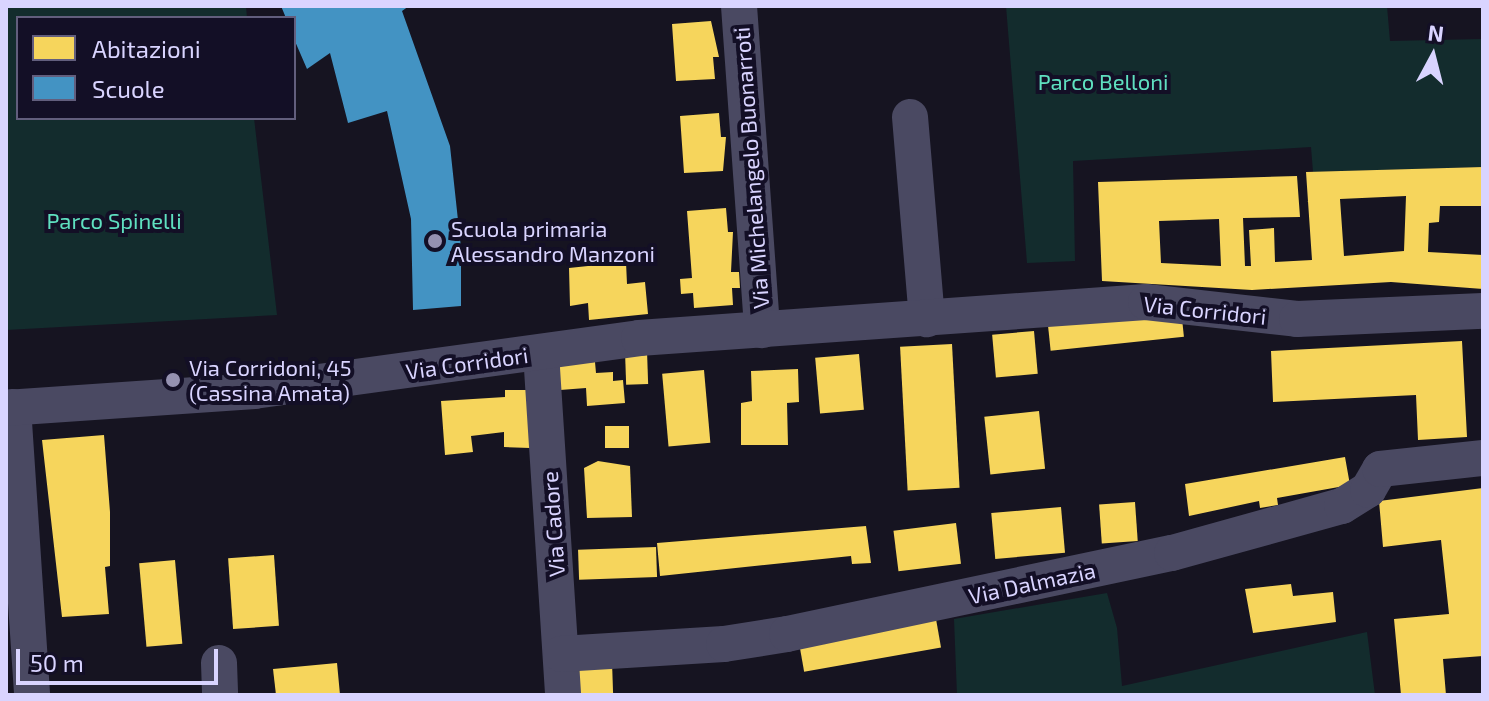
<!DOCTYPE html>
<html>
<head>
<meta charset="utf-8">
<style>
	body { margin:0 }
	#map { position:relative; width:1489px; height:701px; overflow:hidden; background:#161421; font-family:"Exo 2",sans-serif }
	div>[style] { position:absolute }
	.green>* { inset:0; background:#132c2d }
	.homes>* { inset:0; background:#f6d55c; transform-origin:0 0 }
	.schools>* { inset:0; background:#4393c3 }
	.minor>* { height:36px; margin:-18px; padding:0 18px; transform-origin:18px; border-radius:18px; background:#4a4962 }
	.dots>* { width:22px; height:22px; translate:-50% -50%; box-sizing:border-box; border:4px solid #130f26; border-radius:50% }
	span { translate:-50% -50%; white-space:nowrap; text-align:center; line-height:1.15; -webkit-text-stroke:8px #130f26; paint-order:stroke }
	.park-label { font-size:22px; color:#5fe0c0 }
	.street-label { font-size:22px; color:#d9d4ff }
	.poi-label { font-size:22px; color:#d9d4ff }
	.left { translate:0 -50%; text-align:left }
	.frame { position:absolute; inset:0; border:8px solid #d9d4ff; pointer-events:none }
	.legend { position:absolute; left:16px; top:16px; width:280px; height:104px; box-sizing:border-box; background:#130f26; border:2px solid #625e7d; margin:0; padding:10px 14px; list-style:none; font-size:24px; color:#d9d4ff }
	.legend li { display:flex; align-items:center; gap:16px; height:40px }
	.legend b { width:40px; border:2px solid #625e7d }
	.north { position:absolute; left:1393px; top:16px; width:80px; height:80px; -webkit-text-stroke:6px #130f26; paint-order:stroke; rotate:7deg; font-size:22px; font-weight:700; line-height:32px; text-align:center; color:#d9d4ff }
	.north::after { content:''; display:block; margin:auto; width:28px; height:36px; background:#d9d4ff; clip-path:polygon(50% 0,100% 100%,50% 72%,0 100%) }
	.scale { position:absolute; left:16px; top:649px; width:202px; height:36px; box-sizing:border-box; border:4px solid #d9d4ff; border-top:0; padding-left:10px; font-size:24px; line-height:28px; white-space:nowrap; color:#d9d4ff; -webkit-text-stroke:6px #130f26; paint-order:stroke }
</style>
</head>
<body>
<div id="map">
	<div class="green">
		<div style="clip-path:polygon(6px 6px,246px 6px,247px 18px,18px 18px,18px 118px,254px 118px,277px 315px,6px 330px)"></div>
		<div style="clip-path:polygon(1006px 6px,1387px 6px,1390px 41px,1483px 39px,1483px 167px,1313px 172px,1311px 147px,1073px 161px,1075px 261px,1027px 263px)"></div>
		<div style="clip-path:polygon(1107px 593px,1117px 628px,1122px 686px,1367px 632px,1375px 695px,957px 695px,954px 619px)"></div>
	</div>
	<div class="homes">
		<div style="clip-path:polygon(711px 21px,719px 57px,713px 57px,715px 79px,676px 81px,672px 24px)"></div>
		<div style="clip-path:polygon(719px 113px,721px 137px,726px 137px,723px 171px,684px 173px,680px 116px)"></div>
		<div style="clip-path:polygon(evenodd,1483px 167px,1481px 206px,1440px 206px,1439px 222px,1429px 223px,1428px 252px,1483px 255px,1483px 289px,1391px 282px,1252px 290px,1102px 281px,1098px 182px,1297px 176px,1300px 217px,1243px 218px,1245px 266px,1251px 266px,1249px 230px,1274px 228px,1275px 262px,1312px 260px,1306px 172px,1483px 167px,1406px 196px,1404px 251px,1344px 256px,1340px 199px,1406px 196px,1483px 167px,1219px 219px,1221px 266px,1161px 263px,1159px 221px,1219px 219px)"></div>
		<div style="clip-path:polygon(726px 208px,728px 232px,733px 232px,731px 272px,739px 272px,740px 288px,732px 288px,733px 305px,694px 308px,693px 293px,681px 294px,680px 279px,692px 278px,687px 211px)"></div>
		<div style="clip-path:polygon(626px 262px,627px 284px,645px 282px,648px 314px,589px 320px,588px 303px,570px 306px,569px 268px)"></div>
		<div style="left:1181px;top:309px;width:28px;height:134px;rotate:84deg"></div>
		<div style="left:1034px;top:331px;width:43px;height:42px;rotate:85deg"></div>
		<div style="clip-path:polygon(1462px 341px,1467px 437px,1418px 440px,1416px 395px,1273px 402px,1271px 351px)"></div>
		<div style="left:952px;top:344px;width:144px;height:52px;rotate:87deg"></div>
		<div style="left:647px;top:351px;width:33px;height:22px;rotate:88deg"></div>
		<div style="left:859px;top:354px;width:56px;height:44px;rotate:85deg"></div>
		<div style="clip-path:polygon(595px 362px,596px 373px,613px 372px,613px 381px,623px 380px,625px 403px,587px 406px,586px 388px,560px 390px,559px 364px)"></div>
		<div style="clip-path:polygon(798px 369px,799px 402px,787px 403px,788px 445px,741px 445px,741px 403px,752px 401px,751px 371px)"></div>
		<div style="left:704px;top:370px;width:73px;height:42px;rotate:85deg"></div>
		<div style="clip-path:polygon(505px 390px,532px 390px,530px 448px,504px 447px,504px 432px,471px 436px,473px 452px,445px 455px,441px 401px,505px 397px)"></div>
		<div style="left:1039px;top:411px;width:58px;height:55px;rotate:84deg"></div>
		<div style="left:605px;top:426px;width:24px;height:22px"></div>
		<div style="clip-path:polygon(104px 435px,110px 512px,110px 566px,105px 567px,109px 614px,62px 617px,42px 440px)"></div>
		<div style="clip-path:polygon(1345px 457px,1350px 485px,1277px 498px,1278px 505px,1260px 508px,1259px 501px,1189px 516px,1185px 484px)"></div>
		<div style="clip-path:polygon(598px 461px,630px 466px,632px 517px,587px 518px,584px 468px)"></div>
		<div style="clip-path:polygon(1483px 488px,1483px 656px,1443px 659px,1446px 695px,1401px 695px,1394px 619px,1449px 614px,1441px 540px,1383px 547px,1379px 501px)"></div>
		<div style="left:1135px;top:502px;width:39px;height:36px;rotate:86deg"></div>
		<div style="left:1061px;top:507px;width:46px;height:70px;rotate:85deg"></div>
		<div style="left:956px;top:523px;width:41px;height:63px;rotate:83deg"></div>
		<div style="clip-path:polygon(866px 526px,871px 563px,852px 564px,851px 556px,660px 576px,657px 543px)"></div>
		<div style="left:656px;top:547px;width:30px;height:78px;rotate:88deg"></div>
		<div style="left:274px;top:555px;width:71px;height:46px;rotate:86deg"></div>
		<div style="left:175px;top:560px;width:84px;height:36px;rotate:85deg"></div>
		<div style="clip-path:polygon(1291px 584px,1293px 596px,1333px 592px,1336px 622px,1253px 633px,1245px 589px)"></div>
		<div style="left:936px;top:619px;width:29px;height:139px;rotate:80deg"></div>
		<div style="left:612px;top:662px;width:33px;height:37px;rotate:88deg"></div>
		<div style="clip-path:polygon(337px 663px,340px 695px,276px 695px,273px 669px)"></div>
	</div>
	<div class="schools">
		<div style="clip-path:polygon(281px 6px,409px 6px,402px 11px,450px 146px,461px 248px,461px 306px,413px 310px,411px 219px,387px 111px,348px 123px,330px 53px,307px 69px,294px 39px,294px 18px,286px 18px)"></div>
	</div>
	<div class="minor">
		<div style="left:739px;top:6px;width:325px;rotate:85.9deg"></div>
		<div style="left:910px;top:117px;width:203px;rotate:85.2deg"></div>
		<div style="left:541px;top:353px;width:343px;rotate:86.3deg"></div>
		<div style="left:13px;top:407px;width:289px;rotate:86.2deg"></div>
		<div style="left:6px;top:408px;width:249px;rotate:-3.9deg"></div>
		<div style="left:254px;top:391px;width:389px;rotate:-7.8deg"></div>
		<div style="left:639px;top:338px;width:508px;rotate:-4.06deg"></div>
		<div style="left:1146px;top:302px;width:152px;rotate:6.4deg"></div>
		<div style="left:1297px;top:319px;width:186px;rotate:-2.5deg"></div>
		<div style="left:561px;top:654px;width:163px;rotate:-3.5deg"></div>
		<div style="left:724px;top:644px;width:64px;rotate:-9deg"></div>
		<div style="left:787px;top:634px;width:393px;rotate:-11.9deg"></div>
		<div style="left:1172px;top:553px;width:176px;rotate:-15.5deg"></div>
		<div style="left:1342px;top:506px;width:31px;rotate:-32deg"></div>
		<div style="left:1368px;top:490px;width:24px;rotate:-60deg"></div>
		<div style="left:1380px;top:469px;width:104px;rotate:-6.1deg"></div>
		<div style="left:219px;top:663px;width:32px;rotate:88deg"></div>
	</div>
	<div class="dots">
		<div style="left:435px;top:241px;background:#9591b1"></div>
		<div style="left:173px;top:380px;background:#9591b1"></div>
	</div>
	<div class="park-label">
		<span style="left:1103px;top:82px">Parco Belloni</span>
		<span style="left:114px;top:221px">Parco Spinelli</span>
	</div>
	<div class="street-label">
		<span style="left:751px;top:168px;rotate:-94deg">Via Michelangelo Buonarroti</span>
		<span style="left:1205px;top:310px;rotate:6deg">Via Corridori</span>
		<span style="left:467px;top:363px;rotate:-8deg">Via Corridori</span>
		<span style="left:553px;top:524px;rotate:-94deg">Via Cadore</span>
		<span style="left:1032px;top:583px;rotate:-12deg">Via Dalmazia</span>
	</div>
	<div class="poi-label">
		<span class="left" style="left:451px;top:241px">Scuola primaria<br>Alessandro Manzoni</span>
		<span class="left" style="left:189px;top:380px">Via Corridoni, 45<br>(Cassina Amata)</span>
	</div>
	<div class="frame"></div>
	<ul class="legend">
	<li><b style="height:22px;background:#f6d55c"></b>Abitazioni</li>
	<li><b style="height:22px;background:#4393c3"></b>Scuole</li>
	</ul>
	<div class="north">N</div>
	<div class="scale">50 m</div>
</div>
</body>
</html>
